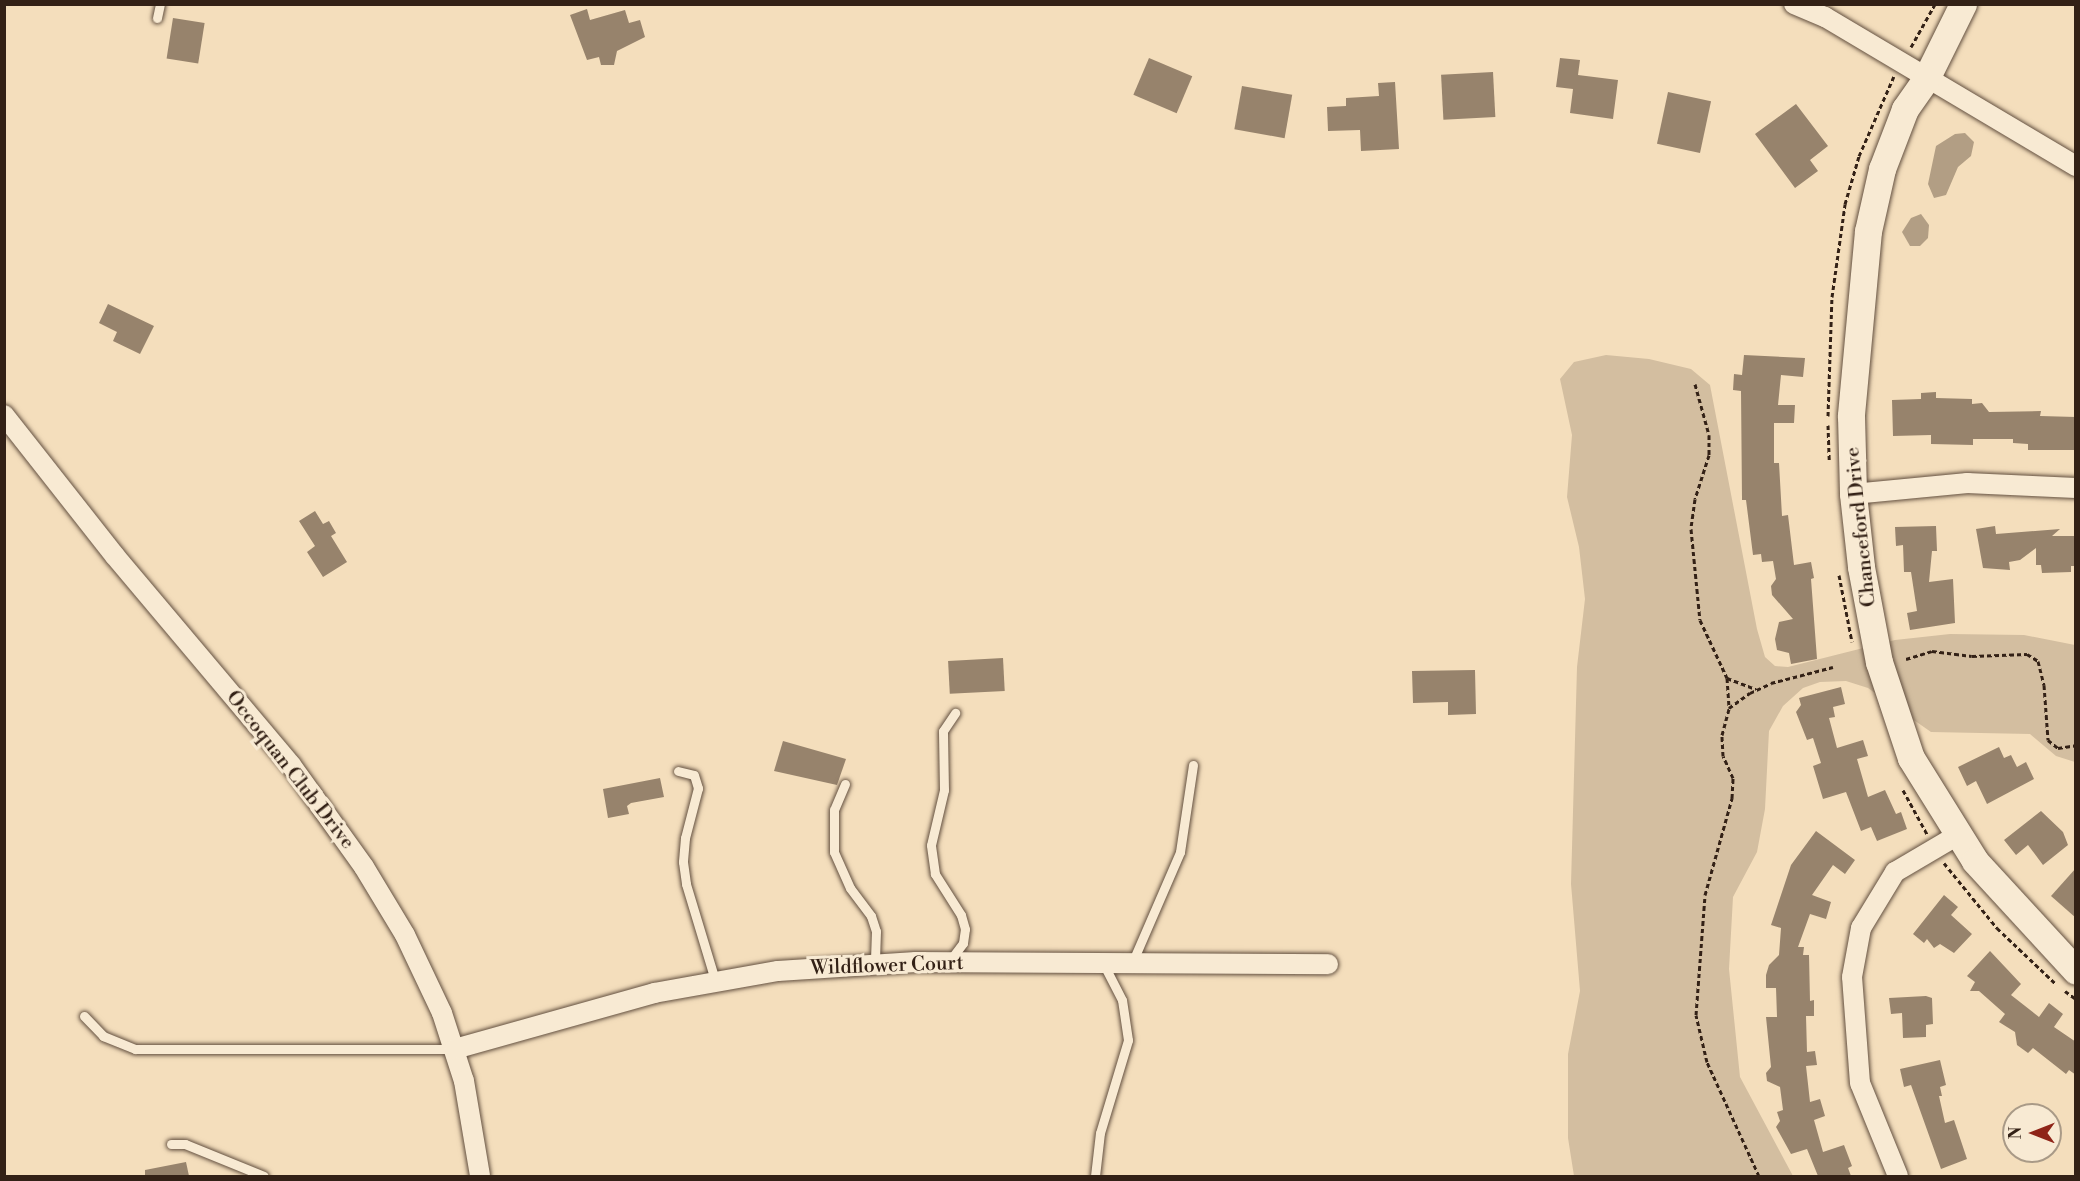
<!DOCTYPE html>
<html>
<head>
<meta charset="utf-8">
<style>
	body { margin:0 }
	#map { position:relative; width:2080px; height:1181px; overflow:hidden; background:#f4debc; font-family:"Libre Bodoni",serif }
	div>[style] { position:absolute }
	.green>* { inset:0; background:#d3bea0 }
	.water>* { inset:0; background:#b29e84 }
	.building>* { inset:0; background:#97836c; transform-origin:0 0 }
	.path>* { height:3px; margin-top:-1.5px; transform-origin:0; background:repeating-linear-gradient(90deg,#332116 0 4.5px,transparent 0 7.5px) }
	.roads { filter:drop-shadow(0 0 2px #635040) drop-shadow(0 0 2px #635040) }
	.lane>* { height:9px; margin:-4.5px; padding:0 4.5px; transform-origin:4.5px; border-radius:4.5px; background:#f8ead3 }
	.street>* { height:20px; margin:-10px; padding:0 10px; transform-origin:10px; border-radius:10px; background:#f8ead3 }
	.secondary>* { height:27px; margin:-13.5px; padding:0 13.5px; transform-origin:13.5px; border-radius:13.5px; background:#f8ead3 }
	span { translate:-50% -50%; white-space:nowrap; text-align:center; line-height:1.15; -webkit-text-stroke:6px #f8ead3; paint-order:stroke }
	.street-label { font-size:20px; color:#332116 }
	.frame { position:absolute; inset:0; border:6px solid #332116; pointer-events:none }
	.north { position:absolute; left:2002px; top:1103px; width:60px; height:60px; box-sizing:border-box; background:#f8ead3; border:2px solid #a99a87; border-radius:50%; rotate:270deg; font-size:16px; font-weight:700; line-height:24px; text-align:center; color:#332116 }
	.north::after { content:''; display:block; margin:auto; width:21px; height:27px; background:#8f2418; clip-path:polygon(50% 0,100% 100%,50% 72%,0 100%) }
</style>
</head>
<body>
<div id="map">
	<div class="green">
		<div style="clip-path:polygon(1606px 355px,1649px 359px,1691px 369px,1710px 385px,1757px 629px,1765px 657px,1775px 666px,1788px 667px,1895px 640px,1950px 634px,2024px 635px,2075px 645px,2075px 762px,2056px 756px,2030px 734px,1931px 732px,1868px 688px,1846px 681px,1820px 682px,1803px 688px,1783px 706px,1769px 731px,1765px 809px,1757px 852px,1733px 897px,1729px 969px,1740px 1077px,1793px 1176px,1574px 1176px,1568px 1138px,1568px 1054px,1580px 991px,1571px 884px,1577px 667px,1585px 599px,1579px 547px,1567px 497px,1572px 435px,1560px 379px,1574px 362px)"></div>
	</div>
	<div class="water">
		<div style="clip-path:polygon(1965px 133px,1974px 142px,1971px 156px,1958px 167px,1946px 195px,1934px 198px,1928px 184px,1936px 146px,1955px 134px)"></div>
		<div style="clip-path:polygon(1921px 214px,1929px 225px,1928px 238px,1920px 246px,1910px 246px,1902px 232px,1911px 218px)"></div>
	</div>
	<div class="building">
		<div style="clip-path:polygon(587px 9px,590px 20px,625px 10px,629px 23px,640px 20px,645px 37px,617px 51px,614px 65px,601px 65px,599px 57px,587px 60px,570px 15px)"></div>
		<div style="left:173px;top:18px;width:32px;height:41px;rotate:9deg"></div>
		<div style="left:1149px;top:58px;width:47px;height:40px;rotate:23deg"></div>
		<div style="clip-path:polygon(1560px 58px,1580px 60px,1578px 75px,1618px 80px,1613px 119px,1570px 113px,1573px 89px,1556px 87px)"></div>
		<div style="left:1493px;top:72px;width:45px;height:52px;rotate:87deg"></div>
		<div style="clip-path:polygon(1395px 82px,1399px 149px,1361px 151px,1360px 130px,1328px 131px,1327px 107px,1346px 106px,1346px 98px,1379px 96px,1378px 83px)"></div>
		<div style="left:1242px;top:86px;width:51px;height:44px;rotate:10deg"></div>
		<div style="left:1668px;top:92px;width:44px;height:53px;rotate:12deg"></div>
		<div style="clip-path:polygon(1796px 104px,1828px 146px,1810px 160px,1818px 171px,1795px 188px,1755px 134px)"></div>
		<div style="clip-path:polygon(108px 304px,154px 326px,140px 354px,113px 341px,117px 332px,99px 323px)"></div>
		<div style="clip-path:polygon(1744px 355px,1805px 358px,1803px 377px,1781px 375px,1778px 405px,1795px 405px,1794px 423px,1774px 423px,1774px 463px,1779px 463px,1782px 516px,1788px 515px,1794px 565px,1811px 562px,1814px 578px,1811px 579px,1817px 659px,1791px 664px,1789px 653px,1777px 650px,1775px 639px,1779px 622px,1793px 619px,1772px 595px,1771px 586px,1776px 579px,1773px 561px,1762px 562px,1761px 554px,1753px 555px,1746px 500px,1742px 500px,1741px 391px,1733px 390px,1734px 374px,1742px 375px)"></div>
		<div style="clip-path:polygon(1936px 392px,1936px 398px,1972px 399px,1972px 404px,1982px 403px,1989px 412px,2041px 411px,2040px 416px,2076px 417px,2076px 450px,2028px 450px,2028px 444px,2013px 443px,2013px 439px,1973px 439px,1973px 445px,1931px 444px,1931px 435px,1893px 436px,1892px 400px,1921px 399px,1921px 393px)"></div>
		<div style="clip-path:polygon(315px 511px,323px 524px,329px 521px,336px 533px,331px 536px,347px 562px,323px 577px,307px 552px,315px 546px,299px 521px)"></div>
		<div style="clip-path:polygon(1936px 526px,1937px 551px,1932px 551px,1929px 582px,1953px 579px,1955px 623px,1910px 630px,1907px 613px,1917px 611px,1911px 572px,1904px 572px,1903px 545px,1896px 546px,1895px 527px)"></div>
		<div style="clip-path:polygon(1995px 526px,1996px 534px,2060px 529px,2052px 536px,2076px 536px,2076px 566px,2071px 566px,2071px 572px,2042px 573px,2041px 565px,2036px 565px,2036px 548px,2020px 560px,2009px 562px,2010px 570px,1983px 568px,1976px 529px)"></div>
		<div style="left:1003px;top:658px;width:33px;height:55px;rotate:87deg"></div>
		<div style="clip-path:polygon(1475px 670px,1476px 714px,1448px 715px,1448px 702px,1413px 703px,1412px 671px)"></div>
		<div style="clip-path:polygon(1841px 687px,1845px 704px,1833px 707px,1835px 717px,1829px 718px,1837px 748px,1863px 740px,1868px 756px,1857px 759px,1868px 797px,1885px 790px,1896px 814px,1901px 812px,1907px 829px,1877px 841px,1871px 827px,1861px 831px,1846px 792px,1823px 799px,1813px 766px,1821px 763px,1813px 738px,1807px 740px,1796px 712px,1801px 705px,1799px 698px)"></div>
		<div style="clip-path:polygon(783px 741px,846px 759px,837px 785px,774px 771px)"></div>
		<div style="clip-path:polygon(1999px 747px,2004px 758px,2011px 755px,2017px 767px,2026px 762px,2034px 779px,1987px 804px,1976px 781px,1967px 786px,1958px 767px)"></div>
		<div style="clip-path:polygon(660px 778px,664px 797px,631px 803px,627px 806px,629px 814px,608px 818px,603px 789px)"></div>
		<div style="clip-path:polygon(2041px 811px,2063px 832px,2068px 845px,2043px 865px,2028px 845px,2016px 855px,2004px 840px)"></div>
		<div style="clip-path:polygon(1816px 831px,1855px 860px,1845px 874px,1833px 865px,1812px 895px,1831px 902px,1826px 919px,1810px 914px,1798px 947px,1804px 947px,1803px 955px,1809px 955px,1810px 1001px,1814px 1000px,1814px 1016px,1806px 1016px,1807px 1052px,1815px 1051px,1817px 1065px,1806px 1066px,1810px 1102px,1820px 1099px,1825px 1116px,1814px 1120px,1823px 1152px,1844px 1145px,1852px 1166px,1848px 1168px,1851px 1176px,1818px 1176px,1807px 1149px,1791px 1154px,1776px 1127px,1780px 1121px,1777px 1112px,1783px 1110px,1780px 1087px,1767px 1081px,1766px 1073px,1771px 1067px,1766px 1017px,1777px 1017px,1776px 988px,1766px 988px,1766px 975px,1769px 965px,1779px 955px,1781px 928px,1771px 925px,1791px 865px)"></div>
		<div style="clip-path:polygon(2076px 868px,2076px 918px,2051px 896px)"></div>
		<div style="clip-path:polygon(1944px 895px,1958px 907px,1951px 915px,1972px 934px,1954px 953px,1940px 944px,1934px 948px,1927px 939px,1924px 943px,1913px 934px)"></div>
		<div style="clip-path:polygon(1990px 951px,2021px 984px,2011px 995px,2039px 1017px,2049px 1003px,2063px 1014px,2054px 1027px,2076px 1042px,2076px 1075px,2069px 1070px,2066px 1074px,2033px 1048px,2028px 1053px,2017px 1045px,2015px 1032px,1999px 1022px,2005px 1014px,1979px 991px,1970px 991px,1975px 982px,1967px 976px)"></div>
		<div style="clip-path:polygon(1926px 996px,1932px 998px,1933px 1024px,1926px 1025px,1926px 1037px,1903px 1038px,1902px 1013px,1891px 1014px,1889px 998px)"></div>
		<div style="clip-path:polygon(1940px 1060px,1946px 1085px,1940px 1087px,1942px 1096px,1939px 1096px,1945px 1123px,1954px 1120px,1967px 1159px,1941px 1169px,1911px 1085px,1904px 1087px,1900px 1069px)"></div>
		<div style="clip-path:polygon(186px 1162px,189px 1176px,145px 1176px,145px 1170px)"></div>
	</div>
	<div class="path">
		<div style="left:1911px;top:47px;width:49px;rotate:-60.8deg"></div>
		<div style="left:1695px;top:384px;width:53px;rotate:74.6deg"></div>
		<div style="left:1709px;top:435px;width:20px;rotate:90deg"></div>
		<div style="left:1709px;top:455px;width:46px;rotate:107.7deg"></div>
		<div style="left:1695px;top:499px;width:30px;rotate:98deg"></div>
		<div style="left:1691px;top:529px;width:91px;rotate:84.4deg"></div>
		<div style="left:1700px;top:620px;width:64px;rotate:65deg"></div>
		<div style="left:1727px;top:678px;width:31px;rotate:21deg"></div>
		<div style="left:1828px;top:416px;width:119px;rotate:-88.1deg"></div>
		<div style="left:1832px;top:297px;width:94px;rotate:-82deg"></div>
		<div style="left:1845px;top:204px;width:50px;rotate:-73.7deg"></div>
		<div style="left:1859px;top:156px;width:87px;rotate:-66.4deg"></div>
		<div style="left:1828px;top:425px;width:36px;rotate:88deg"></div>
		<div style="left:1839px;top:575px;width:68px;rotate:79deg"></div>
		<div style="left:1906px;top:659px;width:27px;rotate:-17deg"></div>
		<div style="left:1932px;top:651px;width:40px;rotate:7.1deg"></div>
		<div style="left:1972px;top:656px;width:55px;rotate:-2.1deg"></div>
		<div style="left:2027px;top:654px;width:13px;rotate:32deg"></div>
		<div style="left:2038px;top:661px;width:25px;rotate:76deg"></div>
		<div style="left:2044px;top:685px;width:55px;rotate:85.8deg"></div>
		<div style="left:2048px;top:740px;width:13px;rotate:39deg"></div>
		<div style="left:2058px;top:748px;width:18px;rotate:-9deg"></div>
		<div style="left:1727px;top:678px;width:30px;rotate:86deg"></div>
		<div style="left:1903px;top:790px;width:50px;rotate:61.4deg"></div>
		<div style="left:1944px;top:863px;width:84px;rotate:50.8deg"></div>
		<div style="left:1997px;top:928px;width:80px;rotate:43.5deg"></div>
		<div style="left:2065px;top:991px;width:14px;rotate:36deg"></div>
		<div style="left:1759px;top:1176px;width:125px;rotate:-114.5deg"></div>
		<div style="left:1707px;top:1062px;width:48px;rotate:-103.2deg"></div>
		<div style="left:1696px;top:1015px;width:120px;rotate:-85.7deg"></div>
		<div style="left:1705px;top:895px;width:101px;rotate:-74.4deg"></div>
		<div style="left:1732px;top:798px;width:20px;rotate:-87deg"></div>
		<div style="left:1733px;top:778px;width:24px;rotate:-114deg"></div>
		<div style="left:1723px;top:756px;width:21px;rotate:-93deg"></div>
		<div style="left:1722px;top:735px;width:28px;rotate:-75deg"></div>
		<div style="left:1729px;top:708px;width:26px;rotate:-36deg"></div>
		<div style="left:1750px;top:693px;width:23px;rotate:-25deg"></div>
		<div style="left:1771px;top:683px;width:64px;rotate:-14.5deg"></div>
	</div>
	<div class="roads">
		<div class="lane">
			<div style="left:157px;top:18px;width:14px;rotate:-78deg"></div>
			<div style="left:678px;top:771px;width:16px;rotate:14deg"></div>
			<div style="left:694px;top:775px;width:14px;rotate:73deg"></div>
			<div style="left:698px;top:788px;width:52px;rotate:104.6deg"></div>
			<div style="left:685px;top:838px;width:24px;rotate:95deg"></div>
			<div style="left:683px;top:862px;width:22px;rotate:82deg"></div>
			<div style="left:686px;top:884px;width:100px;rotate:73.2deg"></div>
			<div style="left:845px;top:784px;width:28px;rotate:113deg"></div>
			<div style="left:834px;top:810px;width:42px;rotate:90deg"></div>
			<div style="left:834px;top:852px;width:39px;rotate:66deg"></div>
			<div style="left:850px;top:888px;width:35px;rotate:53deg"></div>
			<div style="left:871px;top:916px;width:16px;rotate:72deg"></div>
			<div style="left:876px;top:931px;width:32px;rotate:92deg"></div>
			<div style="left:951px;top:959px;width:20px;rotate:-53deg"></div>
			<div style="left:963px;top:943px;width:14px;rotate:-82deg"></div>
			<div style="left:965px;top:929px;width:15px;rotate:-106deg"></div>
			<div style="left:961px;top:915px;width:49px;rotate:-122.4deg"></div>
			<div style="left:935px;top:874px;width:29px;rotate:-98deg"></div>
			<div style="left:931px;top:845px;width:57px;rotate:-76.7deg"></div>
			<div style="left:944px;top:790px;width:59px;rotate:-91deg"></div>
			<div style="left:943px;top:731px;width:22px;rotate:-56deg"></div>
			<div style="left:1132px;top:963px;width:121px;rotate:-66.6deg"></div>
			<div style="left:1180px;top:852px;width:88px;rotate:-81.5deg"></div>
			<div style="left:84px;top:1016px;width:28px;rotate:46deg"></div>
			<div style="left:103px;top:1036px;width:35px;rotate:22deg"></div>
			<div style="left:135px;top:1049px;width:320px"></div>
			<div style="left:171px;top:1144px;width:14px"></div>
			<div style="left:185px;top:1144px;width:85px;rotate:22.1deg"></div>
			<div style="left:1095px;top:1176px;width:43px;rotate:-83.4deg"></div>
			<div style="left:1100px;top:1133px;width:97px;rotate:-73.2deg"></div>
			<div style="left:1128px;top:1040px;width:40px;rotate:-98.5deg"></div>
			<div style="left:1122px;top:1000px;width:42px;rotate:-117.2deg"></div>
		</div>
		<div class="street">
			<div style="left:1794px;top:4px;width:34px;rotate:23deg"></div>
			<div style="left:1825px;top:17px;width:292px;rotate:30.7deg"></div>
			<div style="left:4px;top:415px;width:179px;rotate:51.8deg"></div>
			<div style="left:115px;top:556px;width:273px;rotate:49.9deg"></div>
			<div style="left:291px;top:765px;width:125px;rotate:54.4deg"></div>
			<div style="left:364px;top:867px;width:79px;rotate:58.9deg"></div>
			<div style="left:405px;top:935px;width:86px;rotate:64.6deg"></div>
			<div style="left:442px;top:1013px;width:71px;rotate:72.1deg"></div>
			<div style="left:464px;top:1081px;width:96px;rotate:80.4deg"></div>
			<div style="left:1853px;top:494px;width:115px;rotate:-5.5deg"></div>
			<div style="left:1967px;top:483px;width:109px;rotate:2.6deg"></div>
			<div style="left:455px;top:1049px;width:207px;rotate:-15.7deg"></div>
			<div style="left:654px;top:993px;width:126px;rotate:-10.1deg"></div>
			<div style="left:778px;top:971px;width:138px;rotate:-3.7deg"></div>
			<div style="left:916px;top:962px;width:412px;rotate:0.3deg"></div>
			<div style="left:1898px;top:1176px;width:100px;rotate:-112.2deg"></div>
			<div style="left:1860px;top:1083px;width:106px;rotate:-94.3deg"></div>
			<div style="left:1852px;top:977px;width:50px;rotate:-79.6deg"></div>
			<div style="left:1861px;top:928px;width:66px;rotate:-58.7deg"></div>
			<div style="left:1895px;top:872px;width:73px;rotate:-30.4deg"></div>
		</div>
		<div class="secondary">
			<div style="left:1963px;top:4px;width:84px;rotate:116.3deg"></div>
			<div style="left:1926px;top:79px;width:37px;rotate:125deg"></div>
			<div style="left:1905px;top:109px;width:64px;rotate:111deg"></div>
			<div style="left:1882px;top:169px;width:64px;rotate:102.7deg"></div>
			<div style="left:1868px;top:231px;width:186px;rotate:95.3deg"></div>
			<div style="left:1851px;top:416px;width:78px;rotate:88.5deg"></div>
			<div style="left:1853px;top:494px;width:73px;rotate:83.7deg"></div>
			<div style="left:1861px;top:567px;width:97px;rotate:79.3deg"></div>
			<div style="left:1879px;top:662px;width:101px;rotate:71.6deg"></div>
			<div style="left:1911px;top:758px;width:121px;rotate:58.1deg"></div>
			<div style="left:1975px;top:861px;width:149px;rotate:47.4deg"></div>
		</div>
	</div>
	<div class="street-label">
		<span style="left:1861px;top:527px;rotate:-96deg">Chanceford Drive</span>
		<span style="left:290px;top:770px;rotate:52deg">Occoquan Club Drive</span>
		<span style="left:887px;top:966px;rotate:-2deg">Wildflower Court</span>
	</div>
	<div class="frame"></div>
	<div class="north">N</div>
</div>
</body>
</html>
